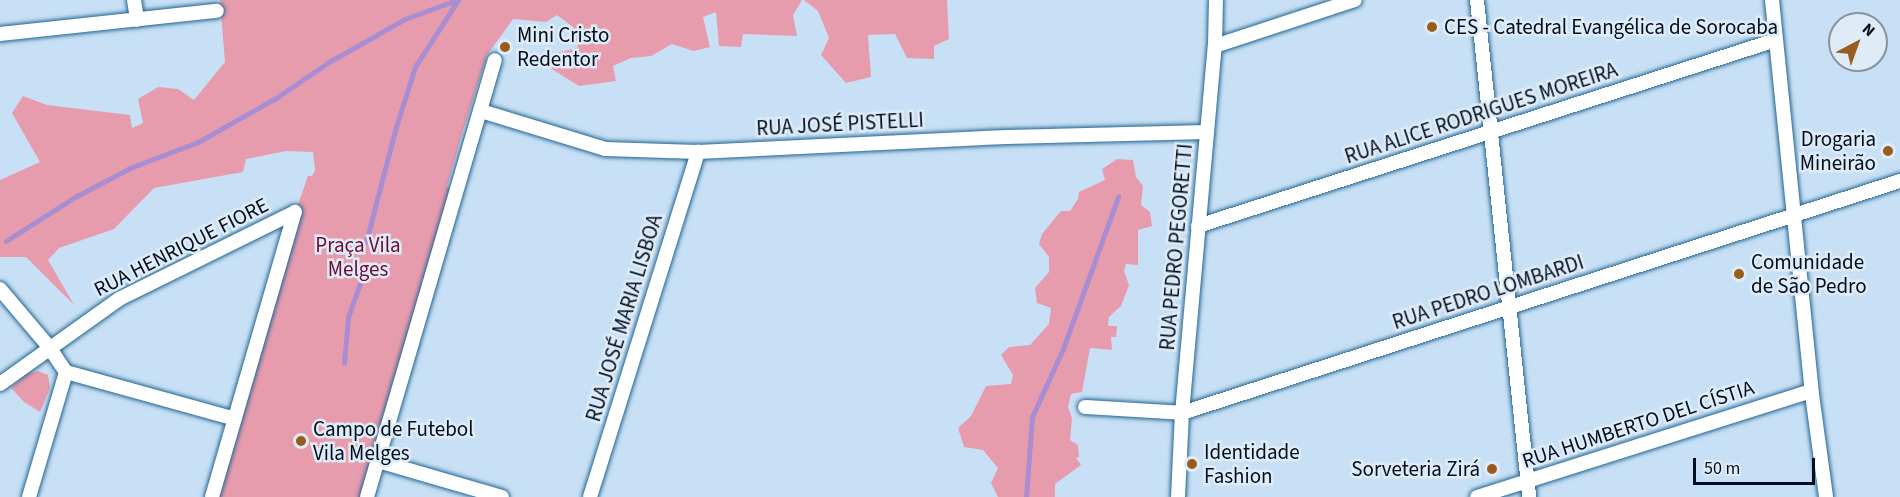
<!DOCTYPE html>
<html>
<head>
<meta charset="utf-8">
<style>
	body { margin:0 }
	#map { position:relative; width:1900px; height:497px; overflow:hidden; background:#c7e0f5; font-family:"Source Sans 3",sans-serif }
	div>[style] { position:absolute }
	.green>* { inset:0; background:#e79cae }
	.stream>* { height:4.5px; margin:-2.25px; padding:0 2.25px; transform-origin:2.25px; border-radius:2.25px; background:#a98dd1 }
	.roads { filter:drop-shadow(0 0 2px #236592) drop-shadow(0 0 2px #236592) }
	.minor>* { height:14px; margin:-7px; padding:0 7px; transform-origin:7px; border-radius:7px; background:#fff }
	.dots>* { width:16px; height:16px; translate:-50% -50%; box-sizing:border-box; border:3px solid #dfebf6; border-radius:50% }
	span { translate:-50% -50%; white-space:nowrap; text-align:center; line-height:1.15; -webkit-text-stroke:5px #dfebf6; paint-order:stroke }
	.poi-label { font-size:21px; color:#000e20 }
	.left { translate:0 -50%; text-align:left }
	.right { translate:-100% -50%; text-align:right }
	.street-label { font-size:21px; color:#000e20 }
	.park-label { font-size:21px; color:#6e0b35 }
	.north { position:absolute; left:1828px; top:12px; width:60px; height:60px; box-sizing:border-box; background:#dfebf6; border:2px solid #8693a0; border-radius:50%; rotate:41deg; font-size:16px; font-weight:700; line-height:24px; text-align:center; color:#000e20 }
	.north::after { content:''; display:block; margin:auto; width:21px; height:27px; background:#985d1c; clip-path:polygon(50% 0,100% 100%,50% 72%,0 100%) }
	.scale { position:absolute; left:1693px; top:458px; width:122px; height:27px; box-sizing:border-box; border:3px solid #000e20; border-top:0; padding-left:8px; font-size:18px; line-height:21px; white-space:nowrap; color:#000e20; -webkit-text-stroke:4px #dfebf6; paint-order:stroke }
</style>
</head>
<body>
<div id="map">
	<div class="green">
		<div style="clip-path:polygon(220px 0,802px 0,793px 15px,797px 36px,743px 34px,741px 47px,719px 46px,716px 12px,703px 17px,710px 47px,694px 51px,672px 44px,651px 56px,631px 58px,613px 66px,616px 81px,579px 86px,547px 66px,548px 55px,578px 48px,573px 27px,557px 15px,546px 22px,513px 19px,487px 55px,462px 134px,447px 187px,453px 188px,363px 497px,218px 497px,294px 216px,308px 176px,312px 176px,315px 170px,313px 152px,286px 151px,246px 159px,243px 172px,154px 188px,114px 229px,59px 248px,48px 260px,74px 305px,26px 257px,0 257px,0 180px,40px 162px,12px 113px,23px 96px,47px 105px,130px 115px,132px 128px,143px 123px,138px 99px,158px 87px,178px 89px,194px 100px,225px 62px)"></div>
		<div style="clip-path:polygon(804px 0,947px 0,949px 39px,934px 46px,934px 59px,907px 58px,895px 34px,868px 35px,871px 77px,846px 83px,821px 55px,829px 38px,818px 11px)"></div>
		<div style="clip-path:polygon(1117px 159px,1133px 160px,1136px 177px,1143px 186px,1141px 205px,1150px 212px,1152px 226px,1138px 230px,1138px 265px,1126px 264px,1124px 271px,1129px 285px,1121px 306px,1109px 317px,1108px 326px,1117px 326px,1116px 337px,1111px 337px,1112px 350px,1090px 348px,1082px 392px,1071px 394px,1068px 407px,1072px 418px,1070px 440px,1078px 445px,1079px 457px,1076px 458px,1081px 465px,1055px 484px,1055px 497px,998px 497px,991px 483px,998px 468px,983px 450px,964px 447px,958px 428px,971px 416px,986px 386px,1011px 384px,1013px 375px,1001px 355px,1009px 347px,1030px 345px,1049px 324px,1051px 308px,1037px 303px,1035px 288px,1049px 272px,1049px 257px,1039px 244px,1042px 234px,1061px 211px,1070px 211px,1078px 199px,1079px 192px,1105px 180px,1102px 169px)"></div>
		<div style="clip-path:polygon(38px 371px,48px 375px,50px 388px,40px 412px,24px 402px,11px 388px,26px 374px)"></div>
	</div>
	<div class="stream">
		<div style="left:6px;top:241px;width:84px;rotate:-32.4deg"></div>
		<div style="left:77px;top:196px;width:60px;rotate:-27.8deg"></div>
		<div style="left:130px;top:168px;width:73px;rotate:-20.9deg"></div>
		<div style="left:198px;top:142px;width:90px;rotate:-29.4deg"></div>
		<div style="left:276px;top:98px;width:64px;rotate:-34.2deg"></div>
		<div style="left:329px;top:62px;width:87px;rotate:-29.5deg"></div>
		<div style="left:405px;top:19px;width:55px;rotate:-20.1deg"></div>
		<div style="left:366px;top:242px;width:119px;rotate:-75.4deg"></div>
		<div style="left:396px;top:127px;width:63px;rotate:-72.4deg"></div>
		<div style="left:415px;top:67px;width:80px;rotate:-57.3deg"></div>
		<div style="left:344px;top:363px;width:46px;rotate:-85deg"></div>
		<div style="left:348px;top:317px;width:48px;rotate:-70.4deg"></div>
		<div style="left:1026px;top:497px;width:80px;rotate:-85.7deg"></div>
		<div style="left:1032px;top:417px;width:75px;rotate:-65.5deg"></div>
		<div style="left:1063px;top:349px;width:162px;rotate:-70.1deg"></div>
	</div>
	<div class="roads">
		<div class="minor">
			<div style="left:134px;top:0;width:20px;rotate:81deg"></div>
			<div style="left:1477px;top:0;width:500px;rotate:84deg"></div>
			<div style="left:1772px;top:0;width:389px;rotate:84.2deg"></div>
			<div style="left:1811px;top:387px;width:111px;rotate:82.2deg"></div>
			<div style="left:0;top:34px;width:218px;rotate:-6.1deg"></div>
			<div style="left:1215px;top:46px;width:147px;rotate:-18.2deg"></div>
			<div style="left:481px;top:111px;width:130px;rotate:17deg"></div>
			<div style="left:605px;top:149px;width:93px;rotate:1.8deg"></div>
			<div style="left:698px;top:152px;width:309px;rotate:-2.8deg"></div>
			<div style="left:1007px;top:137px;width:200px;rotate:-1.4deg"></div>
			<div style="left:1198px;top:226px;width:607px;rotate:-17.84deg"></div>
			<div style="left:0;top:289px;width:76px;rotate:49.8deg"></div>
			<div style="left:49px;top:347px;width:30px;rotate:56deg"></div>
			<div style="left:66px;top:372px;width:175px;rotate:15.5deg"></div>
			<div style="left:0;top:384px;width:146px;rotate:-35.5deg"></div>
			<div style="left:119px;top:299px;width:196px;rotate:-26.3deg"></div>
			<div style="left:1085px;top:407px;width:97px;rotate:3.5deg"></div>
			<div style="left:1182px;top:413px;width:755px;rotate:-17.91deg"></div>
			<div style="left:378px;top:461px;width:129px;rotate:16.2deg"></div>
			<div style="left:29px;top:497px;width:130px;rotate:-73.5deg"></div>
			<div style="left:212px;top:497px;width:297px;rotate:-73.8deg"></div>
			<div style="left:367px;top:497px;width:455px;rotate:-73.7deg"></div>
			<div style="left:590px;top:497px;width:362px;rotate:-72.6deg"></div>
			<div style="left:1178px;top:497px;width:84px;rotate:-87.3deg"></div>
			<div style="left:1182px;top:413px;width:368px;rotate:-84.9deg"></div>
			<div style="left:1215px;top:46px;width:46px;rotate:-88.8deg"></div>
			<div style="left:1477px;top:497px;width:351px;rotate:-17.6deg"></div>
		</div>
	</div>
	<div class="dots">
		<div style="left:1432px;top:27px;background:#985d1c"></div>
		<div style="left:505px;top:47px;background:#985d1c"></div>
		<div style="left:1888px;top:151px;background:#985d1c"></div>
		<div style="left:1739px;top:274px;background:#985d1c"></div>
		<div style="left:301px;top:441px;background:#985d1c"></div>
		<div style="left:1192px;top:464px;background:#985d1c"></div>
		<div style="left:1492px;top:469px;background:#985d1c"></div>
	</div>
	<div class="poi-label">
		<span class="left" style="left:1444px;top:27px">CES - Catedral Evangélica de Sorocaba</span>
		<span class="left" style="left:517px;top:47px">Mini Cristo<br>Redentor</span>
		<span class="right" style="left:1876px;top:151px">Drogaria<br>Mineirão</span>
		<span class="left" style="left:1751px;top:274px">Comunidade<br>de São Pedro</span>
		<span class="left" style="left:313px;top:441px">Campo de Futebol<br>Vila Melges</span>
		<span class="left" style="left:1204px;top:464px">Identidade<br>Fashion</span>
		<span class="right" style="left:1480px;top:469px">Sorveteria Zirá</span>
	</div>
	<div class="street-label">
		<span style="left:1481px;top:113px;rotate:-18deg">RUA ALICE RODRIGUES MOREIRA</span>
		<span style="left:840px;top:124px;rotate:-3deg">RUA JOSÉ PISTELLI</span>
		<span style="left:181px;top:247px;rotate:-27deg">RUA HENRIQUE FIORE</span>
		<span style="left:1176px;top:247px;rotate:-85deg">RUA PEDRO PEGORETTI</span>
		<span style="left:1488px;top:292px;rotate:-18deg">RUA PEDRO LOMBARDI</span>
		<span style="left:624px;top:318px;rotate:-73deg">RUA JOSÉ MARIA LISBOA</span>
		<span style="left:1638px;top:424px;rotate:-18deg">RUA HUMBERTO DEL CÍSTIA</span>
	</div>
	<div class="park-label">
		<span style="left:358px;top:257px">Praça Vila<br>Melges</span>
	</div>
	<div class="north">N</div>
	<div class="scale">50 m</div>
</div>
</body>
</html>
